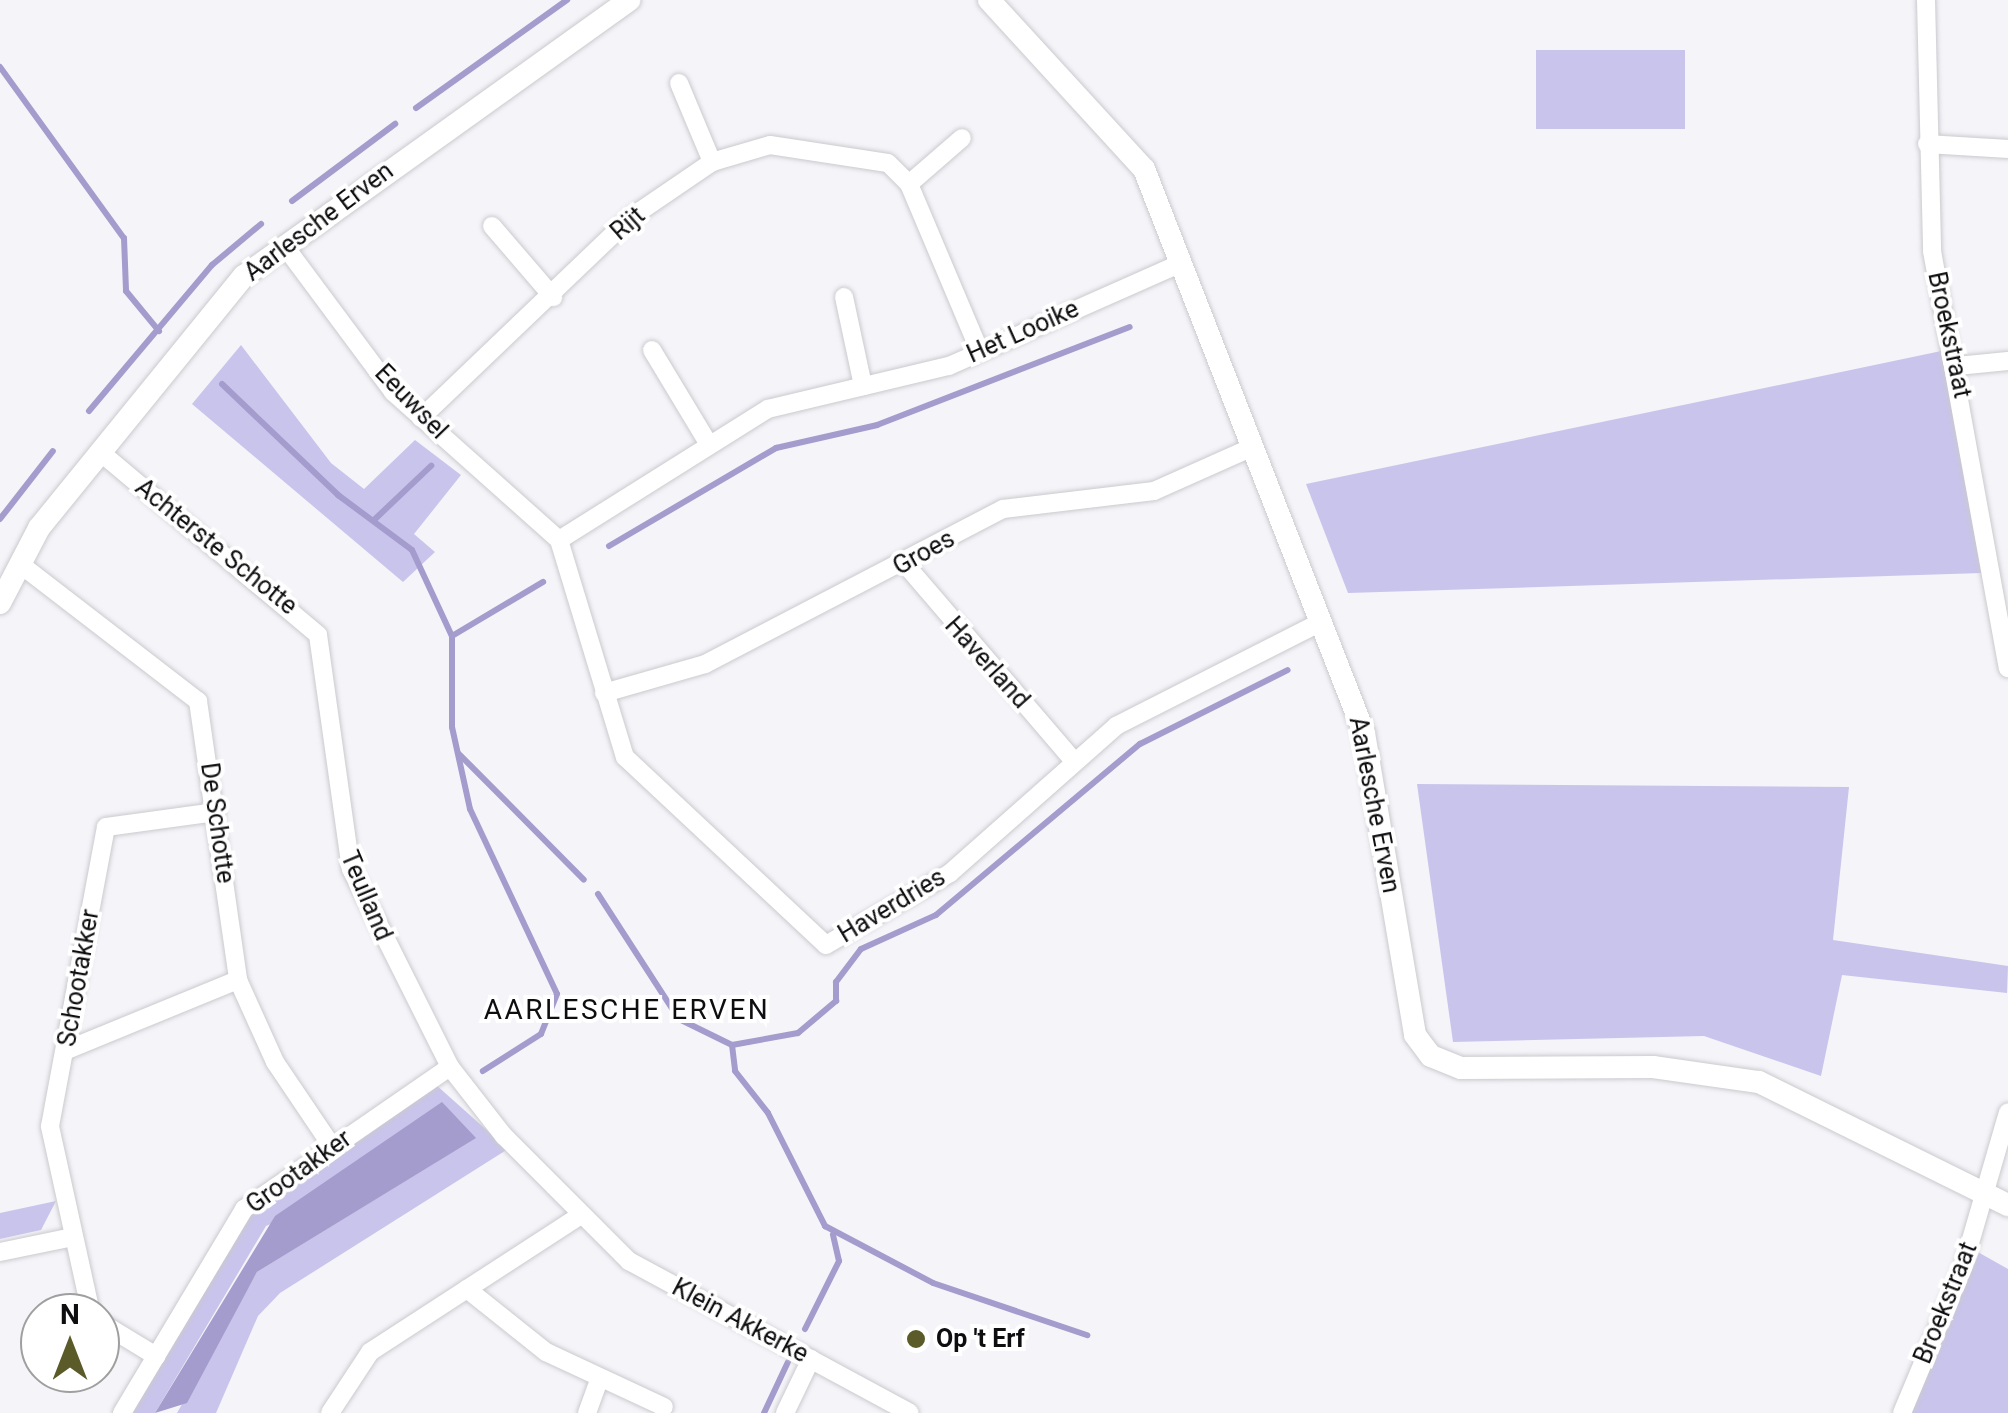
<!DOCTYPE html>
<html>
<head>
<meta charset="utf-8">
<style>
	body { margin:0 }
	#map { position:relative; width:2008px; height:1413px; overflow:hidden; background:#f5f4f9; font-family:Roboto,sans-serif }
	div>[style] { position:absolute }
	.green>* { inset:0; background:#c9c4eb; transform-origin:0 0 }
	.water>* { inset:0; background:#a39ccd }
	.stream>* { height:6px; margin:-3px; padding:0 3px; transform-origin:3px; border-radius:3px; background:#a39ccd }
	.roads { filter:drop-shadow(0 0 2px #cacace) drop-shadow(0 0 2px #cacace) }
	.minor>* { height:18px; margin:-9px; padding:0 9px; transform-origin:9px; border-radius:9px; background:#fff }
	.tertiary>* { height:22px; margin:-11px; padding:0 11px; transform-origin:11px; border-radius:11px; background:#fff }
	.dots>* { width:28px; height:28px; translate:-50% -50%; box-sizing:border-box; border:5px solid #fff; border-radius:50% }
	span { translate:-50% -50%; white-space:nowrap; text-align:center; line-height:1.15; -webkit-text-stroke:8px #fff; paint-order:stroke }
	.street-label { font-size:25px; color:#0e0e10 }
	.poi-label { font-size:25px; color:#0e0e10; font-weight:700 }
	.left { translate:0 -50%; text-align:left }
	.neighbourhood-label { font-size:28px; color:#0e0e10; letter-spacing:2.5px }
	.north { position:absolute; left:20px; top:1293px; width:100px; height:100px; box-sizing:border-box; background:#fff; border:2px solid #9f9f9f; border-radius:50%; rotate:0deg; font-size:28px; font-weight:700; line-height:40px; text-align:center; color:#0e0e10 }
	.north::after { content:''; display:block; margin:auto; width:35px; height:45px; background:#5a5b29; clip-path:polygon(50% 0,100% 100%,50% 72%,0 100%) }
</style>
</head>
<body>
<div id="map">
	<div class="green">
		<div style="left:1685px;top:50px;width:79px;height:149px;rotate:90deg"></div>
		<div style="clip-path:polygon(241px 345px,331px 463px,364px 489px,415px 440px,461px 475px,414px 534px,435px 552px,403px 582px,192px 404px)"></div>
		<div style="clip-path:polygon(1946px 350px,1982px 573px,1348px 593px,1306px 484px)"></div>
		<div style="clip-path:polygon(1417px 784px,1849px 787px,1833px 940px,2008px 966px,2007px 993px,1842px 975px,1821px 1076px,1704px 1036px,1453px 1042px)"></div>
		<div style="clip-path:polygon(435px 1084px,508px 1149px,280px 1293px,258px 1316px,216px 1413px,177px 1413px,257px 1272px,475px 1138px,266px 1226px,155px 1413px,131px 1413px,249px 1216px)"></div>
		<div style="clip-path:polygon(56px 1201px,41px 1230px,0 1239px,0 1213px)"></div>
		<div style="clip-path:polygon(1976px 1251px,2008px 1269px,2008px 1413px,1911px 1413px)"></div>
	</div>
	<div class="water">
		<div style="clip-path:polygon(442px 1102px,476px 1138px,257px 1272px,187px 1403px,155px 1413px,275px 1216px)"></div>
	</div>
	<div class="stream">
		<div style="left:0;top:67px;width:211px;rotate:54.1deg"></div>
		<div style="left:124px;top:238px;width:53px;rotate:87.8deg"></div>
		<div style="left:126px;top:291px;width:52px;rotate:50.5deg"></div>
		<div style="left:416px;top:108px;width:186px;rotate:-35.6deg"></div>
		<div style="left:292px;top:201px;width:129px;rotate:-36.8deg"></div>
		<div style="left:222px;top:384px;width:161px;rotate:43.7deg"></div>
		<div style="left:338px;top:495px;width:92px;rotate:36.6deg"></div>
		<div style="left:412px;top:550px;width:95px;rotate:65.1deg"></div>
		<div style="left:452px;top:636px;width:91px;rotate:90deg"></div>
		<div style="left:452px;top:727px;width:84px;rotate:77.6deg"></div>
		<div style="left:470px;top:809px;width:204px;rotate:64.8deg"></div>
		<div style="left:557px;top:994px;width:43px;rotate:111.8deg"></div>
		<div style="left:541px;top:1034px;width:69px;rotate:147.5deg"></div>
		<div style="left:89px;top:411px;width:191px;rotate:-49.9deg"></div>
		<div style="left:212px;top:265px;width:64px;rotate:-39.9deg"></div>
		<div style="left:0;top:519px;width:86px;rotate:-52.1deg"></div>
		<div style="left:374px;top:520px;width:79px;rotate:-43.5deg"></div>
		<div style="left:609px;top:546px;width:194px;rotate:-30.4deg"></div>
		<div style="left:776px;top:448px;width:104px;rotate:-12.8deg"></div>
		<div style="left:877px;top:425px;width:271px;rotate:-21.2deg"></div>
		<div style="left:452px;top:636px;width:106px;rotate:-30.7deg"></div>
		<div style="left:459px;top:754px;width:177px;rotate:45.2deg"></div>
		<div style="left:598px;top:894px;width:149px;rotate:57.1deg"></div>
		<div style="left:679px;top:1019px;width:59px;rotate:26.1deg"></div>
		<div style="left:732px;top:1045px;width:26px;rotate:83deg"></div>
		<div style="left:735px;top:1071px;width:53px;rotate:51.8deg"></div>
		<div style="left:768px;top:1113px;width:127px;rotate:63.2deg"></div>
		<div style="left:825px;top:1226px;width:122px;rotate:27.8deg"></div>
		<div style="left:933px;top:1283px;width:163px;rotate:18.7deg"></div>
		<div style="left:732px;top:1045px;width:67px;rotate:-10.3deg"></div>
		<div style="left:798px;top:1033px;width:50px;rotate:-40.1deg"></div>
		<div style="left:836px;top:1001px;width:19px;rotate:-90deg"></div>
		<div style="left:836px;top:982px;width:41px;rotate:-52.9deg"></div>
		<div style="left:861px;top:949px;width:82px;rotate:-24.4deg"></div>
		<div style="left:936px;top:915px;width:266px;rotate:-40deg"></div>
		<div style="left:1140px;top:744px;width:165px;rotate:-26.6deg"></div>
		<div style="left:805px;top:1329px;width:76px;rotate:-63.4deg"></div>
		<div style="left:839px;top:1261px;width:27px;rotate:-103deg"></div>
		<div style="left:764px;top:1413px;width:56px;rotate:-64.8deg"></div>
	</div>
	<div class="roads">
		<div class="minor">
			<div style="left:1926px;top:0;width:251px;rotate:88.6deg"></div>
			<div style="left:1932px;top:251px;width:424px;rotate:79.7deg"></div>
			<div style="left:679px;top:83px;width:86px;rotate:67.3deg"></div>
			<div style="left:1927px;top:144px;width:81px;rotate:3.5deg"></div>
			<div style="left:909px;top:184px;width:70px;rotate:-41deg"></div>
			<div style="left:492px;top:226px;width:94px;rotate:49.3deg"></div>
			<div style="left:284px;top:245px;width:183px;rotate:53.4deg"></div>
			<div style="left:393px;top:392px;width:222px;rotate:41.7deg"></div>
			<div style="left:559px;top:540px;width:227px;rotate:73.1deg"></div>
			<div style="left:625px;top:757px;width:275px;rotate:43.1deg"></div>
			<div style="left:826px;top:945px;width:143px;rotate:-30.1deg"></div>
			<div style="left:950px;top:873px;width:222px;rotate:-41.5deg"></div>
			<div style="left:1116px;top:726px;width:230px;rotate:-26.9deg"></div>
			<div style="left:844px;top:297px;width:91px;rotate:77.9deg"></div>
			<div style="left:652px;top:350px;width:109px;rotate:58.9deg"></div>
			<div style="left:1957px;top:366px;width:51px;rotate:-5.6deg"></div>
			<div style="left:421px;top:418px;width:289px;rotate:-43.7deg"></div>
			<div style="left:630px;top:218px;width:99px;rotate:-34.3deg"></div>
			<div style="left:712px;top:162px;width:60px;rotate:-16.3deg"></div>
			<div style="left:770px;top:145px;width:119px;rotate:8.7deg"></div>
			<div style="left:888px;top:163px;width:30px;rotate:45deg"></div>
			<div style="left:909px;top:184px;width:180px;rotate:67.1deg"></div>
			<div style="left:99px;top:451px;width:286px;rotate:40deg"></div>
			<div style="left:318px;top:635px;width:236px;rotate:82deg"></div>
			<div style="left:351px;top:869px;width:221px;rotate:63.4deg"></div>
			<div style="left:450px;top:1067px;width:88px;rotate:52deg"></div>
			<div style="left:504px;top:1136px;width:177px;rotate:45deg"></div>
			<div style="left:629px;top:1261px;width:319px;rotate:28.4deg"></div>
			<div style="left:559px;top:540px;width:247px;rotate:-32.1deg"></div>
			<div style="left:768px;top:409px;width:186px;rotate:-13.4deg"></div>
			<div style="left:949px;top:366px;width:252px;rotate:-23.9deg"></div>
			<div style="left:20px;top:564px;width:225px;rotate:37.6deg"></div>
			<div style="left:198px;top:701px;width:282px;rotate:81.8deg"></div>
			<div style="left:238px;top:980px;width:90px;rotate:65.7deg"></div>
			<div style="left:275px;top:1062px;width:100px;rotate:56deg"></div>
			<div style="left:905px;top:564px;width:258px;rotate:49.4deg"></div>
			<div style="left:604px;top:693px;width:105px;rotate:-16deg"></div>
			<div style="left:705px;top:664px;width:336px;rotate:-27.5deg"></div>
			<div style="left:1003px;top:509px;width:152px;rotate:-6.8deg"></div>
			<div style="left:1154px;top:491px;width:108px;rotate:-24deg"></div>
			<div style="left:67px;top:1050px;width:185px;rotate:-22.3deg"></div>
			<div style="left:0;top:1252px;width:75px;rotate:-11.6deg"></div>
			<div style="left:467px;top:1289px;width:101px;rotate:38.6deg"></div>
			<div style="left:546px;top:1352px;width:130px;rotate:25deg"></div>
			<div style="left:91px;top:1313px;width:191px;rotate:-102.4deg"></div>
			<div style="left:50px;top:1126px;width:304px;rotate:-79.4deg"></div>
			<div style="left:106px;top:827px;width:111px;rotate:-7.8deg"></div>
			<div style="left:100px;top:1322px;width:66px;rotate:31.3deg"></div>
			<div style="left:122px;top:1413px;width:238px;rotate:-59.1deg"></div>
			<div style="left:244px;top:1209px;width:250px;rotate:-34.6deg"></div>
			<div style="left:330px;top:1413px;width:73px;rotate:-56.7deg"></div>
			<div style="left:370px;top:1352px;width:248px;rotate:-33deg"></div>
			<div style="left:587px;top:1413px;width:37px;rotate:-70deg"></div>
			<div style="left:785px;top:1413px;width:60px;rotate:-64.3deg"></div>
			<div style="left:1902px;top:1413px;width:158px;rotate:-67.3deg"></div>
			<div style="left:1963px;top:1267px;width:161px;rotate:-73.8deg"></div>
		</div>
		<div class="tertiary">
			<div style="left:989px;top:0;width:229px;rotate:47.5deg"></div>
			<div style="left:1144px;top:169px;width:605px;rotate:68.69deg"></div>
			<div style="left:1364px;top:733px;width:306px;rotate:80.4deg"></div>
			<div style="left:1415px;top:1035px;width:26px;rotate:53deg"></div>
			<div style="left:1431px;top:1056px;width:32px;rotate:22deg"></div>
			<div style="left:1461px;top:1068px;width:192px;rotate:-0.3deg"></div>
			<div style="left:1653px;top:1067px;width:107px;rotate:8.1deg"></div>
			<div style="left:1759px;top:1082px;width:278px;rotate:26.3deg"></div>
			<div style="left:0;top:603px;width:85px;rotate:-62.5deg"></div>
			<div style="left:39px;top:528px;width:325px;rotate:-50.9deg"></div>
			<div style="left:244px;top:276px;width:474px;rotate:-35.6deg"></div>
		</div>
	</div>
	<div class="dots">
		<div style="left:916px;top:1339px;background:#5a5b29"></div>
	</div>
	<div class="street-label">
		<span style="left:319px;top:222px;rotate:-37deg">Aarlesche Erven</span>
		<span style="left:628px;top:224px;rotate:-41deg">Rijt</span>
		<span style="left:1023px;top:332px;rotate:-24deg">Het Looike</span>
		<span style="left:1949px;top:335px;rotate:78deg">Broekstraat</span>
		<span style="left:411px;top:402px;rotate:46deg">Eeuwsel</span>
		<span style="left:216px;top:547px;rotate:39deg">Achterste Schotte</span>
		<span style="left:924px;top:553px;rotate:-29deg">Groes</span>
		<span style="left:987px;top:663px;rotate:48deg">Haverland</span>
		<span style="left:1374px;top:805px;rotate:79deg">Aarlesche Erven</span>
		<span style="left:217px;top:823px;rotate:82deg">De Schotte</span>
		<span style="left:366px;top:896px;rotate:67deg">Teulland</span>
		<span style="left:892px;top:906px;rotate:-31deg">Haverdries</span>
		<span style="left:79px;top:978px;rotate:-80deg">Schootakker</span>
		<span style="left:299px;top:1172px;rotate:-36deg">Grootakker</span>
		<span style="left:1946px;top:1303px;rotate:-68deg">Broekstraat</span>
		<span style="left:740px;top:1321px;rotate:28deg">Klein Akkerke</span>
	</div>
	<div class="poi-label">
		<span class="left" style="left:936px;top:1339px">Op 't Erf</span>
	</div>
	<div class="neighbourhood-label">
		<span style="left:627px;top:1010px">AARLESCHE ERVEN</span>
	</div>
	<div class="north">N</div>
</div>
</body>
</html>
